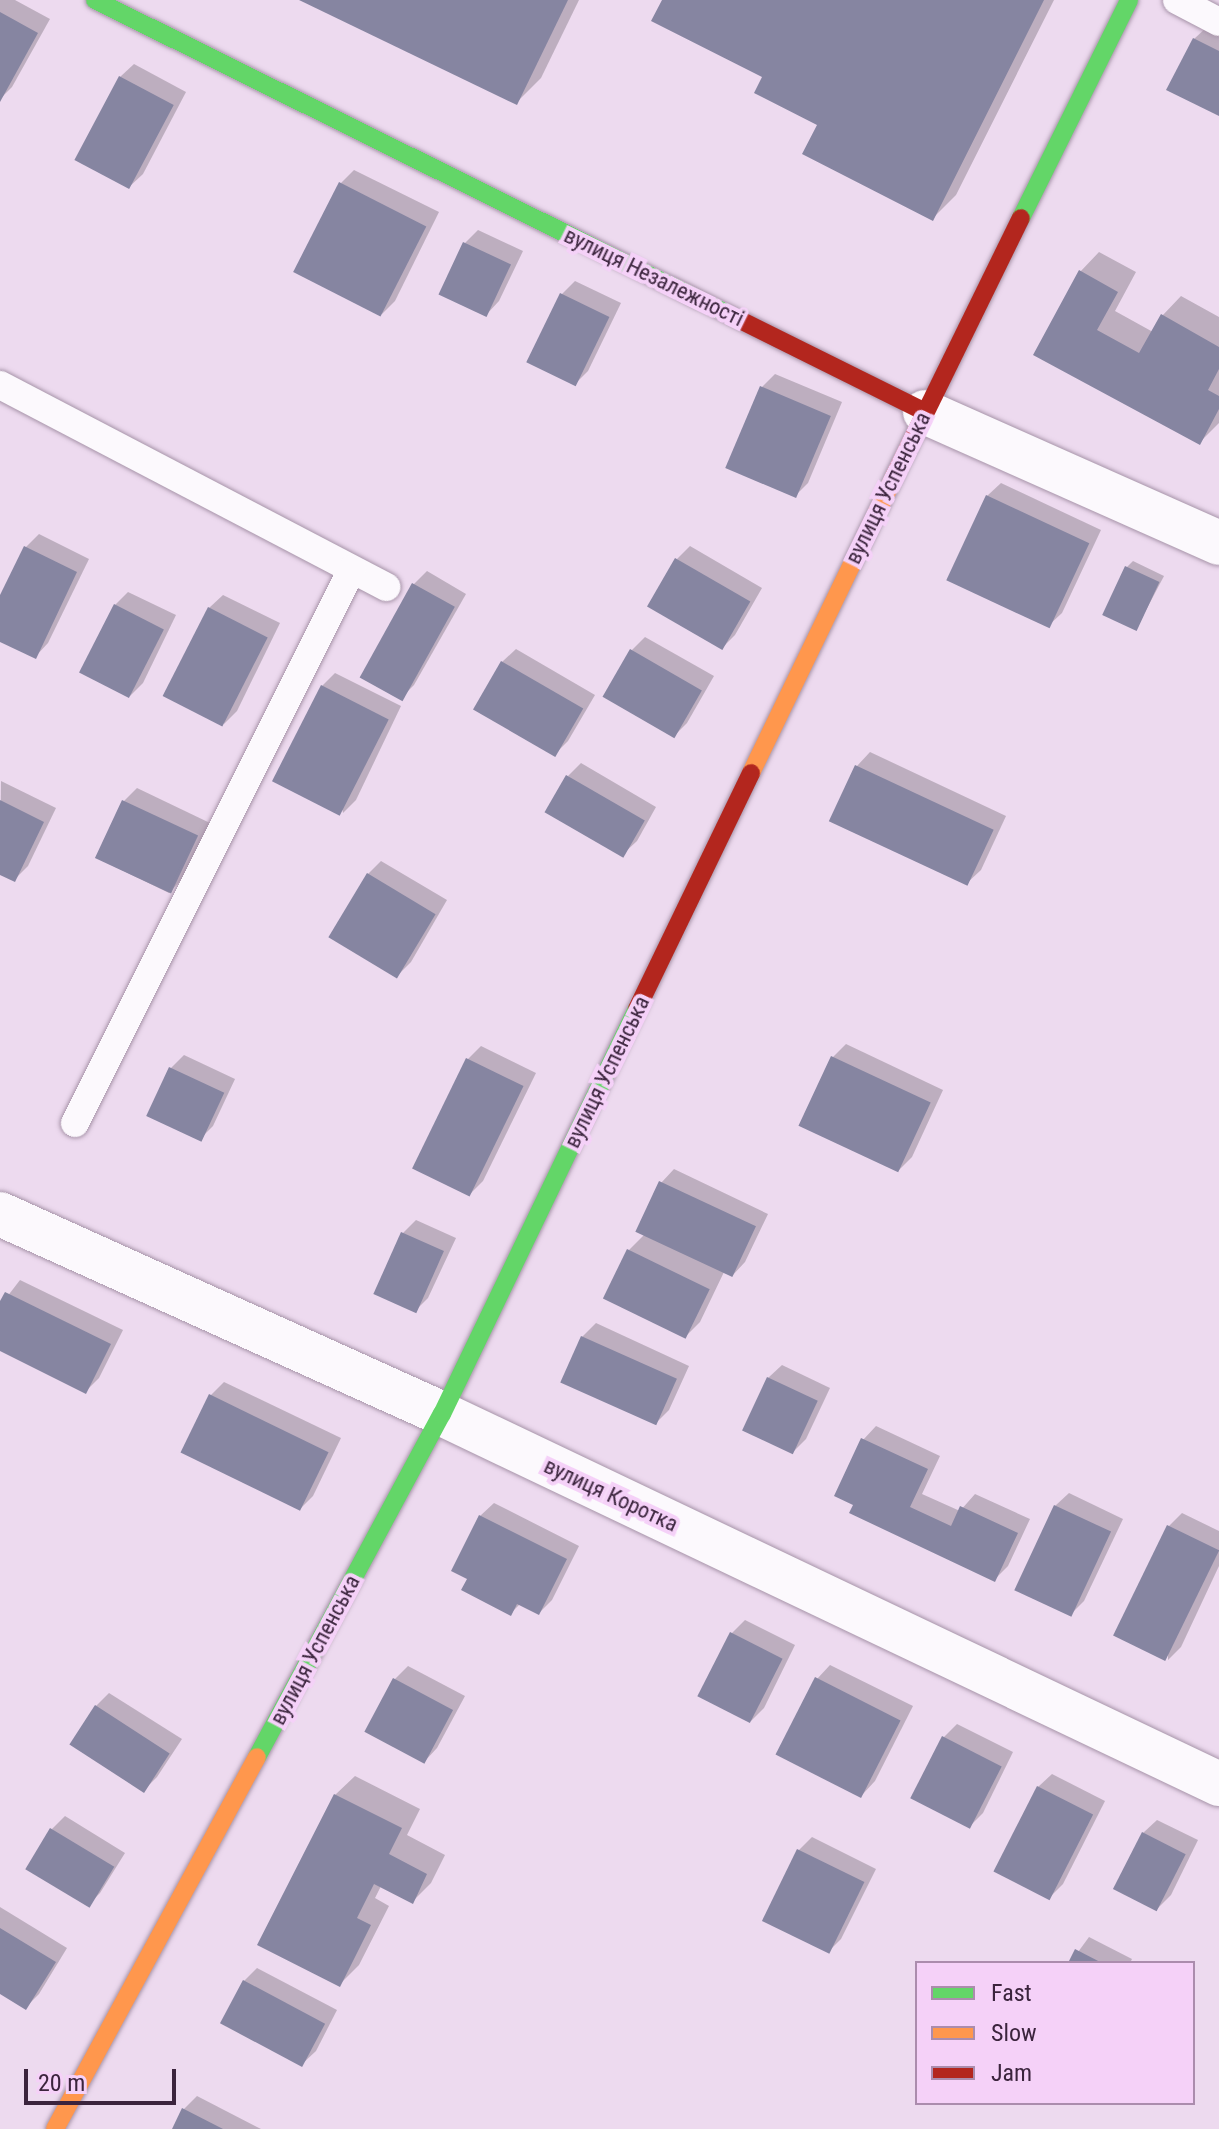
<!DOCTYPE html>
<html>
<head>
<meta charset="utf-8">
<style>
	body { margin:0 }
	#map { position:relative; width:1219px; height:2129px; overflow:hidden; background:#eddaef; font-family:"Roboto Condensed",sans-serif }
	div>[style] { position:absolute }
	.shadow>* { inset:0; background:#0003 }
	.building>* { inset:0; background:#8685a1; transform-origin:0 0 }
	.roads { filter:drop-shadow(0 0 2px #a794a9) drop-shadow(0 0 2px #a794a9) }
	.lane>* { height:28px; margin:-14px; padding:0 14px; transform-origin:14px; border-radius:14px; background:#fcf9fd }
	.street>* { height:44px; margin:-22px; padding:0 22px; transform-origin:22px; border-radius:22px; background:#fcf9fd }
	.fast>* { height:18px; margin:-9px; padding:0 9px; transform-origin:9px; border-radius:9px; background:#63d668 }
	.slow>* { height:18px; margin:-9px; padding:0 9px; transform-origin:9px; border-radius:9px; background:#ff974d }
	.jam>* { height:18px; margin:-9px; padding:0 9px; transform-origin:9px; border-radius:9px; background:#b3261e }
	span { translate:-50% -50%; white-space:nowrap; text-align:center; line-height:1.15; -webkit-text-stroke:8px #f5d1f8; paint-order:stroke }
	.street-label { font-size:22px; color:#3b243d }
	.legend { position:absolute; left:915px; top:1961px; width:280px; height:144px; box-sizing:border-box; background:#f5d1f8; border:2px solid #ab8cad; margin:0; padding:10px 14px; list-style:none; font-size:24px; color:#3b243d }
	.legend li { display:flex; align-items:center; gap:16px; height:40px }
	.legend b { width:40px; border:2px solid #ab8cad }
	.scale { position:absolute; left:24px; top:2069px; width:152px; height:36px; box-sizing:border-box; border:4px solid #3b243d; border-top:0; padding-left:10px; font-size:24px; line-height:28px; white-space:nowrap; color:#3b243d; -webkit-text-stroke:6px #f5d1f8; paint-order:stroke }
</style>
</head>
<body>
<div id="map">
	<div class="shadow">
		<div style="clip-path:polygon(0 0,15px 0,50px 19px,12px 87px,0 99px)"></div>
		<div style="clip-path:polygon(304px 0,579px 0,541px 78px,517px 102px)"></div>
		<div style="clip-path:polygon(664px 0,1054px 0,956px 195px,932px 219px,765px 76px)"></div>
		<div style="clip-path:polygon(1208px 26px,1219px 31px,1219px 114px,1194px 39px)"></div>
		<div style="clip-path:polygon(134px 64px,186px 92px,143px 174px,129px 187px,120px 77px)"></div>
		<div style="clip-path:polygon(354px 170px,439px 212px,395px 301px,382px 314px,341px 183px)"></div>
		<div style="clip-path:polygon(478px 230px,523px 251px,499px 301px,486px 315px,465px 243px)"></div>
		<div style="clip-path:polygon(1099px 252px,1136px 272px,1115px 311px,1153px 332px,1162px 316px,1181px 296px,1219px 317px,1219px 423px,1199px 443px,1036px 354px,1080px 272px)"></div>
		<div style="clip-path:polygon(575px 281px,621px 303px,588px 371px,575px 384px,562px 294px)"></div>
		<div style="clip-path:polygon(775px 374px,842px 402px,808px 483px,795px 496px,762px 387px)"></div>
		<div style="clip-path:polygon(1001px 483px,1101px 530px,1062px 613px,1048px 626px,987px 496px)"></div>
		<div style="clip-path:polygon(39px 534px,89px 559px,48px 643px,35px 657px,0 640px,0 600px,25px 548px)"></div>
		<div style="clip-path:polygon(690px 546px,762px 588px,735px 635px,722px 648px,677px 559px)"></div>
		<div style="clip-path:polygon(1133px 561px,1164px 576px,1136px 629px,1127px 567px)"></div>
		<div style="clip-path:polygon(427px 571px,466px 594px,414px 685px,401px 698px,414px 584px)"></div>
		<div style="clip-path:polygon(128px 592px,176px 615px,143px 683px,130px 696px,115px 605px)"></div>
		<div style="clip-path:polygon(223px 595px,280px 623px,237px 711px,224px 724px,209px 608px)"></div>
		<div style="clip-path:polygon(645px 637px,714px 676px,687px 723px,674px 736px,632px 650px)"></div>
		<div style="clip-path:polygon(516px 649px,595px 695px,568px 741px,555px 754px,502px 662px)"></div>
		<div style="clip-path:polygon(335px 673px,401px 706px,356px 800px,343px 813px,322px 686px)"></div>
		<div style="clip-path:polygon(870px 752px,1006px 816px,981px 870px,967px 883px,831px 820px,857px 766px)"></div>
		<div style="clip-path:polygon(581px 763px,656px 807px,637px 841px,623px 854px,568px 776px)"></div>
		<div style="clip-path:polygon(1px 781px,56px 808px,28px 866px,14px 880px,0 873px)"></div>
		<div style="clip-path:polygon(137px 788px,210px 823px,182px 879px,169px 893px,97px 858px,124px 801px)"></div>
		<div style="clip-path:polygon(381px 861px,447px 900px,411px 962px,398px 975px,368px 874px)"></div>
		<div style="clip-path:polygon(846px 1044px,943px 1090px,912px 1157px,899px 1170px,833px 1057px)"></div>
		<div style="clip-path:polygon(481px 1046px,536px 1073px,483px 1181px,469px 1195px,468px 1059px)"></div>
		<div style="clip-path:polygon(184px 1055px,235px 1079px,213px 1126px,200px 1139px,171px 1068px)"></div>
		<div style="clip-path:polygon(674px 1169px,768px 1214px,745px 1262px,732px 1276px,724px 1272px,700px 1322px,687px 1335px,629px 1250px,645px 1234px,661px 1183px)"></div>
		<div style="clip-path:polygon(416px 1220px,456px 1238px,428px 1298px,415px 1311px,403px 1233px)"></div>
		<div style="clip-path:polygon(20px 1280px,123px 1330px,99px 1378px,86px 1391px,0 1349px,0 1306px)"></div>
		<div style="clip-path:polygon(596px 1323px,689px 1366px,669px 1410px,656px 1423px,582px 1337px)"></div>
		<div style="clip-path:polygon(782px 1365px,830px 1388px,806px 1439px,793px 1452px,768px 1378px)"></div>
		<div style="clip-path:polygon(224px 1382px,341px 1438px,313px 1496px,300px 1509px,183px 1452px,211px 1395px)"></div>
		<div style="clip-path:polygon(876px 1426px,940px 1456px,922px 1494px,960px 1511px,975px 1494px,1030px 1519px,1008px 1566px,994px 1580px,856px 1504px,863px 1440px)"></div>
		<div style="clip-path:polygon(1069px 1493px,1123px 1519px,1084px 1601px,1071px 1614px,1055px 1506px)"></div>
		<div style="clip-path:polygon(494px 1503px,579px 1546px,552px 1600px,539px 1613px,520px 1604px,511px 1613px,480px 1516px)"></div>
		<div style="clip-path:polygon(1182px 1513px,1219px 1531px,1219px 1566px,1181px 1647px,1168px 1660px,1169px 1526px)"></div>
		<div style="clip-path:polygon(745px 1620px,795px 1645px,764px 1708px,751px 1721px,732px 1633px)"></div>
		<div style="clip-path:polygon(830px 1665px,913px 1706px,875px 1781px,862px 1795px,817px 1679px)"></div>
		<div style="clip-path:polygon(408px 1666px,465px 1696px,437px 1748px,424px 1762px,395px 1679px)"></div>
		<div style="clip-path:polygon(109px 1693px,182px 1739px,157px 1777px,144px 1790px,96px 1706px)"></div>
		<div style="clip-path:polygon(957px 1724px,1013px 1752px,983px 1813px,970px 1826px,944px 1737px)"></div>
		<div style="clip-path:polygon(1052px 1774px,1105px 1801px,1063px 1884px,1050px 1897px,1038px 1787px)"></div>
		<div style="clip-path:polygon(355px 1776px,420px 1809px,407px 1835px,445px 1855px,431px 1883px,412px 1902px,381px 1886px,375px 1898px,389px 1906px,359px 1965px,340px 1984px,335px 1795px)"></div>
		<div style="clip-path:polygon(65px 1816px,125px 1853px,100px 1893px,87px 1906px,52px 1829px)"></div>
		<div style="clip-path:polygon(1157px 1820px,1198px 1840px,1171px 1895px,1158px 1908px,1143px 1833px)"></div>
		<div style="clip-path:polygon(812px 1837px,876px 1869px,841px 1939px,828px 1952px,798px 1851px)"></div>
		<div style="clip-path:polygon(0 1907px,67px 1948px,39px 1994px,26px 2007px,0 1991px)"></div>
		<div style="clip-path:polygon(1089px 1937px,1132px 1959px,1130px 1963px,1070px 1963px)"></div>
		<div style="clip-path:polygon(257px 1968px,337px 2010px,316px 2051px,302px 2064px,244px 1981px)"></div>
		<div style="clip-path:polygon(197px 2096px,261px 2129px,174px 2129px,184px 2109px)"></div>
	</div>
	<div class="building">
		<div style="clip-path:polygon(299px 0,568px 0,517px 105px)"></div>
		<div style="clip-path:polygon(662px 0,1044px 0,933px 221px,802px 154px,817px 125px,754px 93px,762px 77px,651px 21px)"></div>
		<div style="clip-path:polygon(0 12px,38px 33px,0 102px)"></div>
		<div style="clip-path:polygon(1193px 38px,1219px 51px,1219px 116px,1166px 90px)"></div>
		<div style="left:119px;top:76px;width:62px;height:95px;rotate:28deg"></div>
		<div style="left:339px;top:182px;width:98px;height:101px;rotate:27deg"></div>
		<div style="left:463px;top:242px;width:53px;height:58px;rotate:25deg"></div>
		<div style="clip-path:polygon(1079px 270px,1118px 292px,1097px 330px,1139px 353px,1161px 314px,1219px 347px,1219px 369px,1208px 390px,1219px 396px,1219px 409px,1200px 445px,1033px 355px)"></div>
		<div style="left:560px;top:293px;width:55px;height:77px;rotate:26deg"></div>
		<div style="left:760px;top:386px;width:77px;height:89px;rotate:23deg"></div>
		<div style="left:986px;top:495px;width:114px;height:94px;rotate:25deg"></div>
		<div style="clip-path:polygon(24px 546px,77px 572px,36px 659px,0 642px,0 595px)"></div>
		<div style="left:675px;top:558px;width:87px;height:56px;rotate:30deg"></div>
		<div style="left:1125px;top:566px;width:38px;height:54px;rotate:25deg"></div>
		<div style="left:412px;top:583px;width:49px;height:108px;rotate:29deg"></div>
		<div style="left:114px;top:604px;width:56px;height:77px;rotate:27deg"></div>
		<div style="left:208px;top:607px;width:67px;height:100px;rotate:27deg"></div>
		<div style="left:630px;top:649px;width:83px;height:55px;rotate:30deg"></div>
		<div style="left:501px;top:661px;width:95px;height:56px;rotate:30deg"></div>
		<div style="left:321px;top:685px;width:76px;height:108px;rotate:27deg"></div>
		<div style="left:855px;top:765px;width:153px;height:62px;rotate:25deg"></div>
		<div style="left:566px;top:775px;width:91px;height:43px;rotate:30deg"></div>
		<div style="clip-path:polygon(0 800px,44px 822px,15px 882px,0 875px)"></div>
		<div style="left:122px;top:800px;width:84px;height:64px;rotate:25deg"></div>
		<div style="left:367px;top:873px;width:80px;height:75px;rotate:31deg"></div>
		<div style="left:831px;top:1056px;width:110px;height:77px;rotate:25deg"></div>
		<div style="left:466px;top:1058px;width:64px;height:123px;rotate:26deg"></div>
		<div style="left:169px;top:1067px;width:61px;height:54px;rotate:25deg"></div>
		<div style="left:659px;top:1181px;width:107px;height:56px;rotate:25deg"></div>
		<div style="left:401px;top:1232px;width:47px;height:68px;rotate:24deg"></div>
		<div style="left:627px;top:1249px;width:92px;height:55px;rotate:26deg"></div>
		<div style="clip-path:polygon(5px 1292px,111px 1344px,86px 1394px,0 1351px,0 1301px)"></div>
		<div style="left:581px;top:1336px;width:105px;height:51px;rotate:24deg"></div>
		<div style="left:767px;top:1377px;width:56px;height:59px;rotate:25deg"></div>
		<div style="left:209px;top:1394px;width:133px;height:65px;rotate:26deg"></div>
		<div style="clip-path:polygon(861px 1438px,928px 1469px,910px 1507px,951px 1526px,960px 1506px,1018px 1533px,995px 1582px,849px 1513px,853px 1505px,834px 1496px)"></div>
		<div style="left:1054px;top:1505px;width:63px;height:94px;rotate:25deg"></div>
		<div style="clip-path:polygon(479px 1515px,567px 1559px,539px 1615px,517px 1604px,511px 1616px,461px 1590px,467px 1579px,451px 1571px)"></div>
		<div style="left:1167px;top:1525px;width:58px;height:123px;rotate:26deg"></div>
		<div style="left:730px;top:1632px;width:59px;height:72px;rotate:27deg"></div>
		<div style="left:815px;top:1677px;width:96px;height:87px;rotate:27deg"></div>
		<div style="left:393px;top:1678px;width:68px;height:61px;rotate:28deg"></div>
		<div style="left:95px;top:1705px;width:89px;height:47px;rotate:33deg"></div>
		<div style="left:942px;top:1736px;width:67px;height:70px;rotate:27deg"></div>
		<div style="left:1037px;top:1786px;width:63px;height:96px;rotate:27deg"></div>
		<div style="clip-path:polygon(334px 1794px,402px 1828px,389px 1854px,427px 1874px,413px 1904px,374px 1884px,357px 1918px,371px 1925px,340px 1987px,257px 1945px)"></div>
		<div style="left:50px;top:1828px;width:75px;height:48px;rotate:31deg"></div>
		<div style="left:1142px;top:1832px;width:49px;height:64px;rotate:27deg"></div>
		<div style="left:797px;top:1849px;width:75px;height:80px;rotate:26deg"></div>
		<div style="clip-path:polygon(0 1928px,56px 1962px,26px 2010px,0 1994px)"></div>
		<div style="clip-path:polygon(1075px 1949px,1102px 1963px,1068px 1963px)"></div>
		<div style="left:243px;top:1980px;width:93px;height:49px;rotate:28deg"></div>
		<div style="clip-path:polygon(182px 2108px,223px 2129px,172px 2129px)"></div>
	</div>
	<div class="roads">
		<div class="lane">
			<div style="left:1177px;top:0;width:47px;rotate:27.6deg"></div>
			<div style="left:0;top:385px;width:436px;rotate:27.6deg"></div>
			<div style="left:75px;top:1123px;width:619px;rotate:-63.43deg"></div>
		</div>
		<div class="street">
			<div style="left:925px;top:412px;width:322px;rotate:24deg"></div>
			<div style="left:0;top:1214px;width:485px;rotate:24.3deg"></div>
			<div style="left:442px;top:1414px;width:861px;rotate:25.46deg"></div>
		</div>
		<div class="fast">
			<div style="left:95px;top:0;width:716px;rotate:26.39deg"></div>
			<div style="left:1021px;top:218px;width:243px;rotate:-63.6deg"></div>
			<div style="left:257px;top:1757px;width:390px;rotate:-61.7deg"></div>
			<div style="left:442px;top:1414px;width:449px;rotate:-64.3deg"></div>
		</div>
		<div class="slow">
			<div style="left:751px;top:773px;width:331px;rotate:-64.2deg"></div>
			<div style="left:55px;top:2129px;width:423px;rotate:-61.5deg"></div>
		</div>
		<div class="jam">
			<div style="left:736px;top:318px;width:211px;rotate:26.4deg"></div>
			<div style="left:895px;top:475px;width:286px;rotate:-63.9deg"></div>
			<div style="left:637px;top:1009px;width:262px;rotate:-64.2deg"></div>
		</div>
	</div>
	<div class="street-label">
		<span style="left:654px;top:277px;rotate:26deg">вулиця Незалежності</span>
		<span style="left:888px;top:488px;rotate:-64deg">вулиця Успенська</span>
		<span style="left:607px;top:1072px;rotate:-64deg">вулиця Успенська</span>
		<span style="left:611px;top:1495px;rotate:25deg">вулиця Коротка</span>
		<span style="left:315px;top:1650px;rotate:-62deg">вулиця Успенська</span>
	</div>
	<ul class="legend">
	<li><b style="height:10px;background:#63d668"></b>Fast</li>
	<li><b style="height:10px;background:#ff974d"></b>Slow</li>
	<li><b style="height:10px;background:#b3261e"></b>Jam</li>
	</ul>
	<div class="scale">20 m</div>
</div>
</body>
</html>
